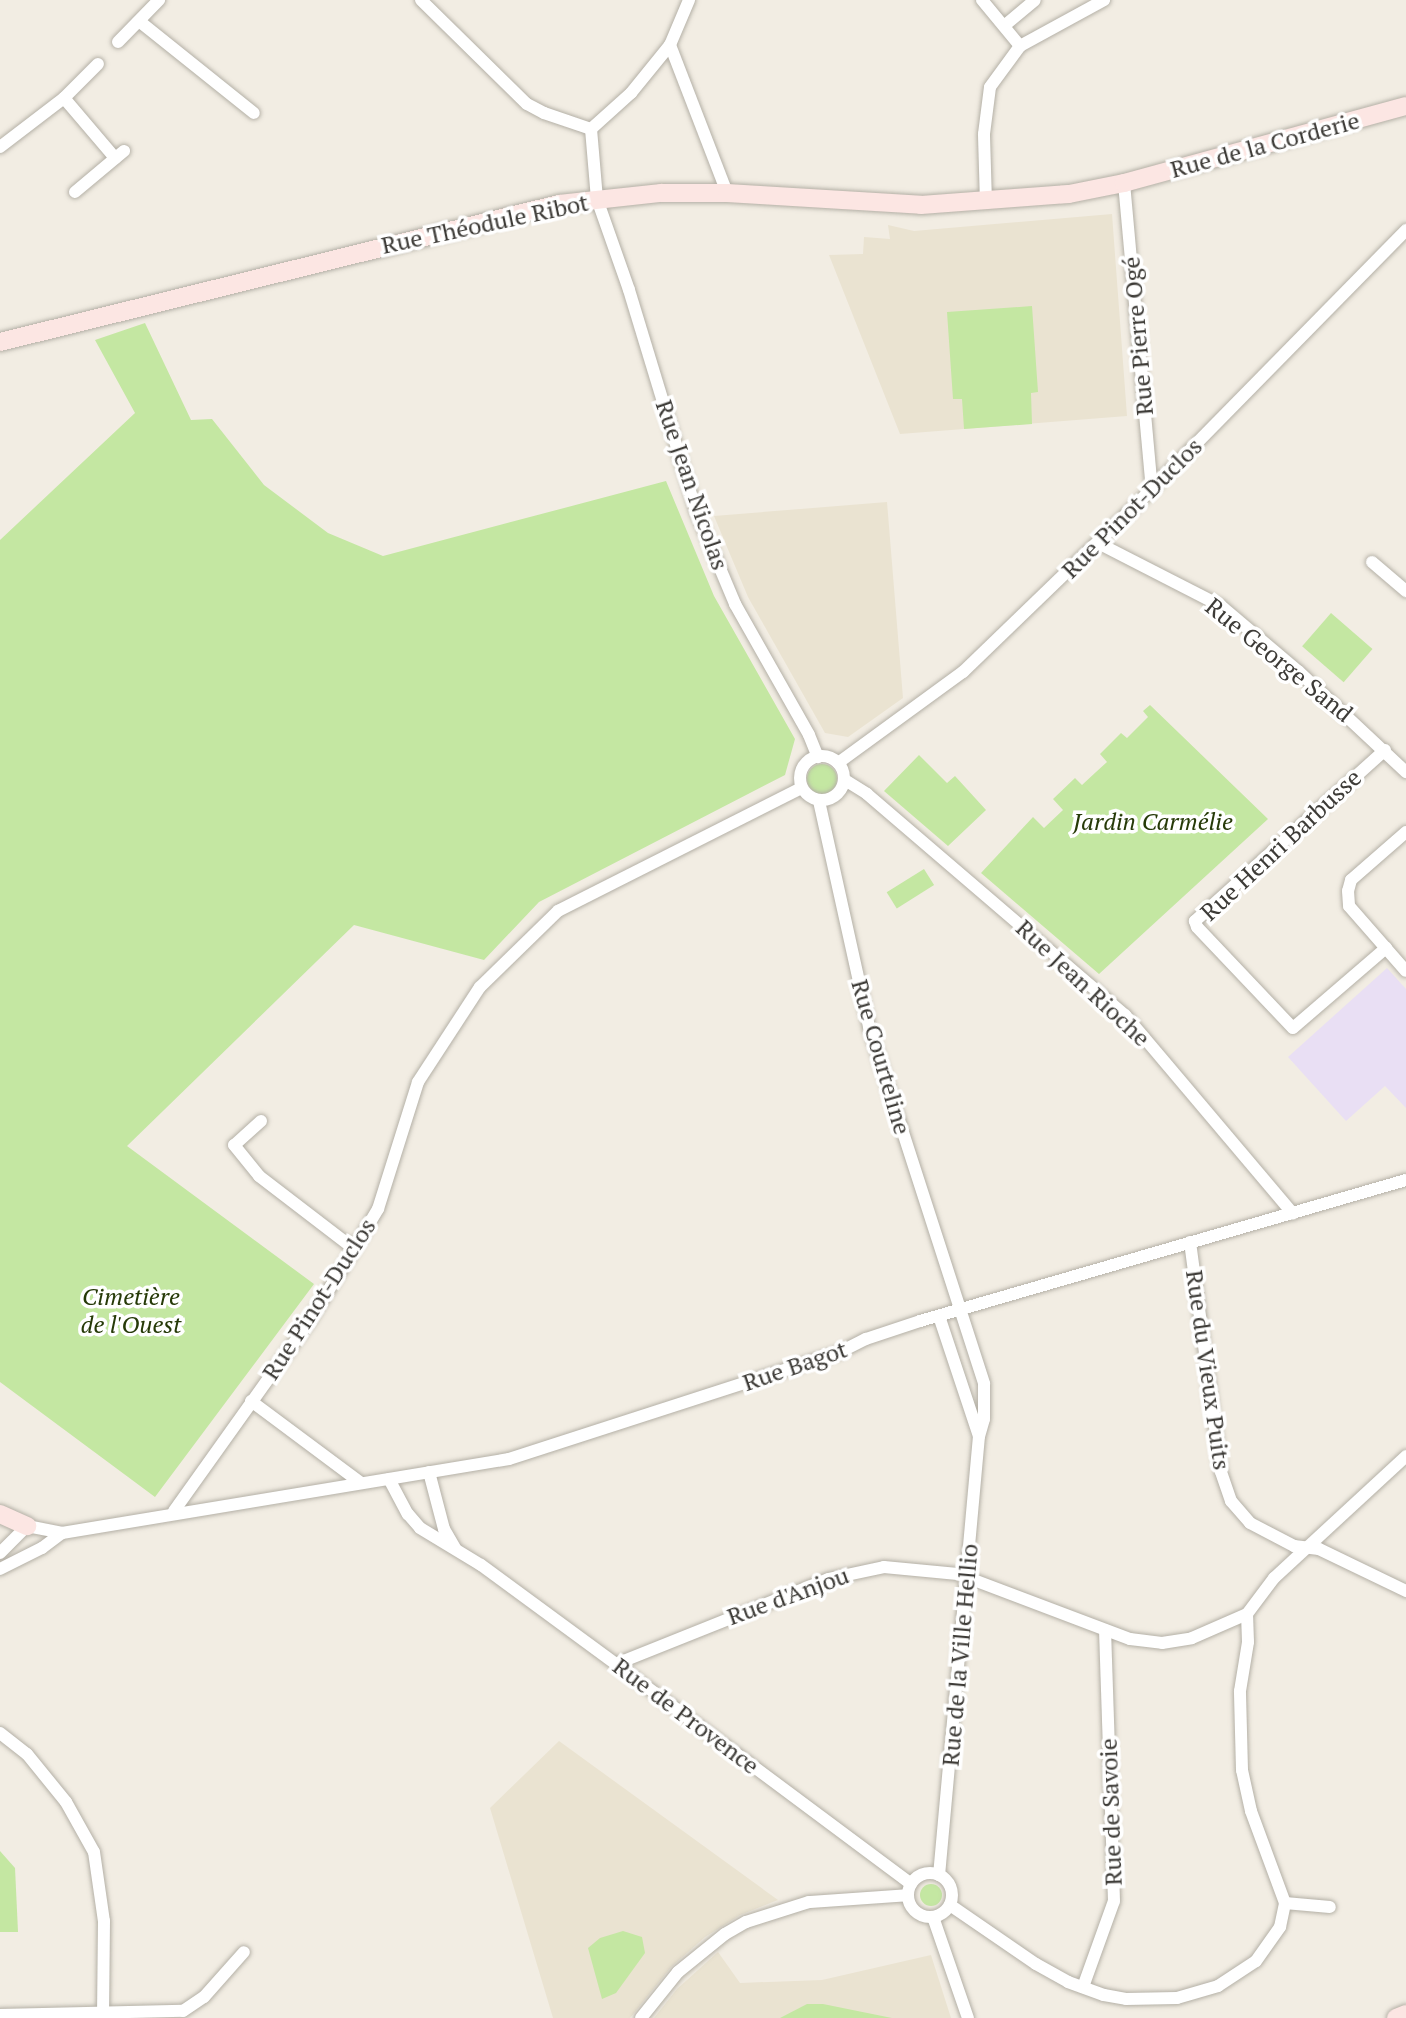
<!DOCTYPE html>
<html>
<head>
<meta charset="utf-8">
<style>
	body { margin:0 }
	#map { position:relative; width:1406px; height:2018px; overflow:hidden; background:#f2ede3; font-family:"PT Serif",serif }
	div>[style] { position:absolute }
	.commercial>* { inset:0; background:#e9dff4 }
	.built>* { inset:0; background:#eae3d1 }
	.green>* { inset:0; background:#c4e7a2; transform-origin:0 0 }
	.round { border-radius:50% }
	.roads { filter:drop-shadow(0 0 2px #b4b0a6) drop-shadow(0 0 2px #b4b0a6) }
	.street>* { height:12px; margin:-6px; padding:0 6px; transform-origin:6px; border-radius:6px; background:#fff }
	.street>.ring { margin:-6px; padding:0; box-sizing:content-box; background:none; border:12px solid #fff; border-radius:50% }
	.secondary>* { height:18px; margin:-9px; padding:0 9px; transform-origin:9px; border-radius:9px; background:#fce6e3 }
	span { translate:-50% -50%; white-space:nowrap; text-align:center; line-height:1.15; -webkit-text-stroke:7px #fff; paint-order:stroke }
	.street-label { font-size:24px; color:#3d3b37 }
	.park-label { font-size:24px; color:#263a08; font-style:italic }
</style>
</head>
<body>
<div id="map">
	<div class="commercial">
		<div style="clip-path:polygon(1387px 968px,1406px 989px,1406px 1108px,1385px 1086px,1346px 1121px,1288px 1057px)"></div>
	</div>
	<div class="built">
		<div style="clip-path:polygon(1112px 214px,1127px 416px,900px 434px,829px 255px,863px 254px,864px 237px,890px 239px,888px 225px,914px 231px)"></div>
		<div style="clip-path:polygon(887px 502px,903px 698px,848px 737px,825px 733px,748px 597px,714px 516px)"></div>
		<div style="clip-path:polygon(559px 1741px,778px 1900px,740px 1915px,705px 1937px,671px 1967px,630px 2018px,553px 2018px,490px 1808px)"></div>
		<div style="clip-path:polygon(718px 1952px,740px 1983px,822px 1980px,931px 1955px,951px 2018px,654px 2018px,677px 1989px)"></div>
	</div>
	<div class="green">
		<div style="clip-path:polygon(1032px 306px,1038px 392px,1031px 393px,1032px 424px,964px 429px,962px 399px,953px 399px,947px 312px)"></div>
		<div style="clip-path:polygon(145px 323px,191px 420px,212px 419px,264px 485px,328px 533px,383px 556px,666px 481px,714px 596px,795px 739px,785px 775px,539px 902px,484px 960px,354px 925px,127px 1146px,314px 1284px,155px 1497px,0 1382px,0 540px,135px 413px,95px 340px)"></div>
		<div style="left:1331px;top:613px;width:55px;height:44px;rotate:41deg"></div>
		<div style="clip-path:polygon(1150px 705px,1268px 819px,1099px 974px,981px 873px,1033px 817px,1044px 828px,1063px 810px,1053px 799px,1075px 778px,1082px 785px,1096px 772px,1107px 762px,1100px 754px,1121px 733px,1127px 738px,1148px 717px,1143px 711px)"></div>
		<div style="clip-path:polygon(919px 755px,947px 783px,955px 776px,986px 810px,948px 846px,884px 791px)"></div>
		<div class="round" style="left:807px;top:764px;width:30px;height:30px"></div>
		<div style="left:924px;top:869px;width:19px;height:44px;rotate:58deg"></div>
		<div style="clip-path:polygon(0 1851px,15px 1868px,18px 1932px,0 1932px)"></div>
		<div class="round" style="left:920px;top:1884px;width:22px;height:22px"></div>
		<div style="clip-path:polygon(623px 1931px,642px 1937px,645px 1953px,616px 1993px,602px 1999px,588px 1948px,600px 1938px)"></div>
		<div style="clip-path:polygon(807px 2004px,823px 2004px,892px 2018px,780px 2018px)"></div>
	</div>
	<div class="roads">
		<div class="street">
			<div style="left:421px;top:0;width:148px;rotate:44.5deg"></div>
			<div style="left:527px;top:104px;width:19px;rotate:28deg"></div>
			<div style="left:544px;top:113px;width:50px;rotate:18.8deg"></div>
			<div style="left:982px;top:0;width:60px;rotate:50.4deg"></div>
			<div style="left:139px;top:21px;width:147px;rotate:38.7deg"></div>
			<div style="left:1004px;top:26px;width:40px;rotate:-40deg"></div>
			<div style="left:118px;top:42px;width:59px;rotate:-45.7deg"></div>
			<div style="left:670px;top:45px;width:159px;rotate:68.9deg"></div>
			<div style="left:64px;top:98px;width:79px;rotate:49.6deg"></div>
			<div style="left:591px;top:129px;width:70px;rotate:85.1deg"></div>
			<div style="left:597px;top:199px;width:96px;rotate:70.6deg"></div>
			<div style="left:629px;top:290px;width:231px;rotate:73.1deg"></div>
			<div style="left:696px;top:511px;width:101px;rotate:67.2deg"></div>
			<div style="left:735px;top:604px;width:150px;rotate:60.5deg"></div>
			<div style="left:809px;top:735px;width:24px;rotate:68deg"></div>
			<div style="left:591px;top:129px;width:54px;rotate:-42deg"></div>
			<div style="left:631px;top:93px;width:62px;rotate:-50.9deg"></div>
			<div style="left:670px;top:45px;width:49px;rotate:-67.1deg"></div>
			<div style="left:0;top:147px;width:81px;rotate:-37.4deg"></div>
			<div style="left:64px;top:98px;width:48px;rotate:-45deg"></div>
			<div style="left:1124px;top:183px;width:307px;rotate:84.8deg"></div>
			<div style="left:75px;top:192px;width:64px;rotate:-39.9deg"></div>
			<div style="left:986px;top:203px;width:69px;rotate:-91.7deg"></div>
			<div style="left:984px;top:134px;width:47px;rotate:-82.7deg"></div>
			<div style="left:990px;top:87px;width:51px;rotate:-53.8deg"></div>
			<div style="left:1020px;top:46px;width:96px;rotate:-28.7deg"></div>
			<div style="left:1098px;top:543px;width:138px;rotate:27.1deg"></div>
			<div style="left:1221px;top:606px;width:101px;rotate:40.2deg"></div>
			<div style="left:1298px;top:671px;width:148px;rotate:43.1deg"></div>
			<div style="left:1372px;top:562px;width:45px;rotate:40.5deg"></div>
			<div style="left:1385px;top:750px;width:256px;rotate:138deg"></div>
			<div style="left:1195px;top:921px;width:6px;rotate:72deg"></div>
			<div style="left:1197px;top:927px;width:139px;rotate:46.5deg"></div>
			<div style="left:1293px;top:1028px;width:123px;rotate:-40.7deg"></div>
			<div class="ring" style="left:800px;top:756px;width:32px;height:32px"></div>
			<div style="left:838px;top:763px;width:155px;rotate:-36.1deg"></div>
			<div style="left:963px;top:672px;width:236px;rotate:-44deg"></div>
			<div style="left:1133px;top:508px;width:390px;rotate:-45.5deg"></div>
			<div style="left:845px;top:780px;width:26px;rotate:32deg"></div>
			<div style="left:867px;top:794px;width:340px;rotate:40.6deg"></div>
			<div style="left:1125px;top:1015px;width:260px;rotate:49.8deg"></div>
			<div style="left:819px;top:801px;width:231px;rotate:77.5deg"></div>
			<div style="left:869px;top:1027px;width:375px;rotate:72.1deg"></div>
			<div style="left:984px;top:1384px;width:35px;rotate:90deg"></div>
			<div style="left:984px;top:1419px;width:18px;rotate:106deg"></div>
			<div style="left:979px;top:1436px;width:441px;rotate:95.2deg"></div>
			<div style="left:1406px;top:832px;width:73px;rotate:138.9deg"></div>
			<div style="left:1351px;top:880px;width:11px;rotate:105deg"></div>
			<div style="left:1348px;top:891px;width:15px;rotate:86deg"></div>
			<div style="left:1349px;top:906px;width:86px;rotate:48.8deg"></div>
			<div style="left:261px;top:1121px;width:36px;rotate:138deg"></div>
			<div style="left:234px;top:1145px;width:40px;rotate:51deg"></div>
			<div style="left:259px;top:1176px;width:120px;rotate:37.5deg"></div>
			<div style="left:1190px;top:1242px;width:232px;rotate:82.3deg"></div>
			<div style="left:1221px;top:1472px;width:31px;rotate:71deg"></div>
			<div style="left:1231px;top:1501px;width:29px;rotate:49deg"></div>
			<div style="left:1250px;top:1523px;width:50px;rotate:27.6deg"></div>
			<div style="left:1294px;top:1546px;width:25px;rotate:7deg"></div>
			<div style="left:1319px;top:1549px;width:97px;rotate:25.8deg"></div>
			<div style="left:939px;top:1316px;width:126px;rotate:71.6deg"></div>
			<div style="left:251px;top:1401px;width:137px;rotate:36.7deg"></div>
			<div style="left:429px;top:1472px;width:59px;rotate:75.3deg"></div>
			<div style="left:444px;top:1529px;width:22px;rotate:60deg"></div>
			<div style="left:389px;top:1479px;width:40px;rotate:62deg"></div>
			<div style="left:408px;top:1514px;width:18px;rotate:49deg"></div>
			<div style="left:420px;top:1528px;width:71px;rotate:31.2deg"></div>
			<div style="left:481px;top:1565px;width:167px;rotate:36.3deg"></div>
			<div style="left:616px;top:1664px;width:368px;rotate:36.7deg"></div>
			<div style="left:174px;top:1511px;width:234px;rotate:-54.5deg"></div>
			<div style="left:310px;top:1320px;width:84px;rotate:-58.2deg"></div>
			<div style="left:354px;top:1249px;width:47px;rotate:-59deg"></div>
			<div style="left:378px;top:1209px;width:133px;rotate:-72.5deg"></div>
			<div style="left:418px;top:1082px;width:113px;rotate:-56.9deg"></div>
			<div style="left:480px;top:987px;width:109px;rotate:-44.3deg"></div>
			<div style="left:558px;top:911px;width:273px;rotate:-26.8deg"></div>
			<div style="left:0;top:1553px;width:38px;rotate:-45deg"></div>
			<div style="left:27px;top:1526px;width:36px;rotate:11deg"></div>
			<div style="left:62px;top:1533px;width:453px;rotate:-9.4deg"></div>
			<div style="left:509px;top:1459px;width:348px;rotate:-17.9deg"></div>
			<div style="left:840px;top:1352px;width:29px;rotate:-27deg"></div>
			<div style="left:866px;top:1339px;width:57px;rotate:-18.4deg"></div>
			<div style="left:920px;top:1321px;width:506px;rotate:-16.18deg"></div>
			<div style="left:0;top:1569px;width:47px;rotate:-26.6deg"></div>
			<div style="left:42px;top:1548px;width:25px;rotate:-37deg"></div>
			<div style="left:616px;top:1664px;width:228px;rotate:-21.8deg"></div>
			<div style="left:828px;top:1579px;width:57px;rotate:-12.1deg"></div>
			<div style="left:884px;top:1567px;width:74px;rotate:5.4deg"></div>
			<div style="left:958px;top:1574px;width:184px;rotate:20.7deg"></div>
			<div style="left:1130px;top:1639px;width:32px;rotate:7deg"></div>
			<div style="left:1162px;top:1643px;width:30px;rotate:-9deg"></div>
			<div style="left:1192px;top:1638px;width:60px;rotate:-23.6deg"></div>
			<div style="left:1247px;top:1614px;width:45px;rotate:-53.1deg"></div>
			<div style="left:1274px;top:1578px;width:180px;rotate:-42.7deg"></div>
			<div style="left:0;top:1733px;width:34px;rotate:38deg"></div>
			<div style="left:27px;top:1754px;width:62px;rotate:50.9deg"></div>
			<div style="left:66px;top:1802px;width:57px;rotate:60.8deg"></div>
			<div style="left:94px;top:1852px;width:70px;rotate:81.8deg"></div>
			<div style="left:104px;top:1921px;width:93px;rotate:90.6deg"></div>
			<div class="ring" style="left:908px;top:1873px;width:32px;height:32px"></div>
			<div style="left:1285px;top:1903px;width:45px;rotate:5.1deg"></div>
			<div style="left:950px;top:1905px;width:104px;rotate:34.5deg"></div>
			<div style="left:1036px;top:1964px;width:37px;rotate:29deg"></div>
			<div style="left:1068px;top:1982px;width:38px;rotate:20deg"></div>
			<div style="left:1104px;top:1995px;width:22px;rotate:10deg"></div>
			<div style="left:1126px;top:1999px;width:51px;rotate:-1.1deg"></div>
			<div style="left:1177px;top:1998px;width:43px;rotate:-16.3deg"></div>
			<div style="left:1218px;top:1986px;width:45px;rotate:-33.3deg"></div>
			<div style="left:1256px;top:1961px;width:42px;rotate:-54.8deg"></div>
			<div style="left:1280px;top:1927px;width:25px;rotate:-78deg"></div>
			<div style="left:1285px;top:1903px;width:98px;rotate:-110.3deg"></div>
			<div style="left:1251px;top:1811px;width:42px;rotate:-102.4deg"></div>
			<div style="left:1242px;top:1770px;width:79px;rotate:-91.5deg"></div>
			<div style="left:1240px;top:1691px;width:50px;rotate:-80.7deg"></div>
			<div style="left:1248px;top:1642px;width:28px;rotate:-92deg"></div>
			<div style="left:933px;top:1917px;width:107px;rotate:70.9deg"></div>
			<div style="left:1083px;top:1987px;width:91px;rotate:-70.2deg"></div>
			<div style="left:1114px;top:1901px;width:271px;rotate:-91.9deg"></div>
			<div style="left:0;top:2015px;width:183px;rotate:-1.3deg"></div>
			<div style="left:183px;top:2011px;width:25px;rotate:-34deg"></div>
			<div style="left:204px;top:1997px;width:60px;rotate:-48.4deg"></div>
			<div style="left:641px;top:2018px;width:59px;rotate:-51.2deg"></div>
			<div style="left:678px;top:1972px;width:60px;rotate:-39deg"></div>
			<div style="left:725px;top:1934px;width:24px;rotate:-30deg"></div>
			<div style="left:746px;top:1922px;width:66px;rotate:-17.6deg"></div>
			<div style="left:809px;top:1902px;width:99px;rotate:-4deg"></div>
		</div>
		<div class="secondary">
			<div style="left:0;top:342px;width:576px;rotate:-13.87deg"></div>
			<div style="left:559px;top:204px;width:103px;rotate:-6.2deg"></div>
			<div style="left:661px;top:193px;width:66px"></div>
			<div style="left:727px;top:193px;width:194px;rotate:3.5deg"></div>
			<div style="left:921px;top:205px;width:148px;rotate:-4.3deg"></div>
			<div style="left:1069px;top:194px;width:56px;rotate:-11.3deg"></div>
			<div style="left:1124px;top:183px;width:292px;rotate:-15.3deg"></div>
			<div style="left:0;top:1514px;width:30px;rotate:24deg"></div>
			<div style="left:1396px;top:2018px;width:11px;rotate:-22deg"></div>
		</div>
	</div>
	<div class="street-label">
		<span style="left:1265px;top:145px;rotate:-15deg">Rue de la Corderie</span>
		<span style="left:485px;top:224px;rotate:-12deg">Rue Théodule Ribot</span>
		<span style="left:1138px;top:336px;rotate:-95deg">Rue Pierre Ogé</span>
		<span style="left:692px;top:485px;rotate:71deg">Rue Jean Nicolas</span>
		<span style="left:1132px;top:508px;rotate:-45deg">Rue Pinot-Duclos</span>
		<span style="left:1279px;top:660px;rotate:39deg">Rue George Sand</span>
		<span style="left:1281px;top:845px;rotate:-43deg">Rue Henri Barbusse</span>
		<span style="left:1083px;top:983px;rotate:43deg">Rue Jean Rioche</span>
		<span style="left:881px;top:1057px;rotate:74deg">Rue Courteline</span>
		<span style="left:319px;top:1299px;rotate:-57deg">Rue Pinot-Duclos</span>
		<span style="left:795px;top:1366px;rotate:-19deg">Rue Bagot</span>
		<span style="left:1208px;top:1370px;rotate:82deg">Rue du Vieux Puits</span>
		<span style="left:788px;top:1596px;rotate:-20deg">Rue d'Anjou</span>
		<span style="left:960px;top:1655px;rotate:-85deg">Rue de la Ville Hellio</span>
		<span style="left:686px;top:1716px;rotate:37deg">Rue de Provence</span>
		<span style="left:1111px;top:1812px;rotate:-92deg">Rue de Savoie</span>
	</div>
	<div class="park-label">
		<span style="left:1153px;top:822px">Jardin Carmélie</span>
		<span style="left:131px;top:1311px">Cimetière<br>de l'Ouest</span>
	</div>
</div>
</body>
</html>
